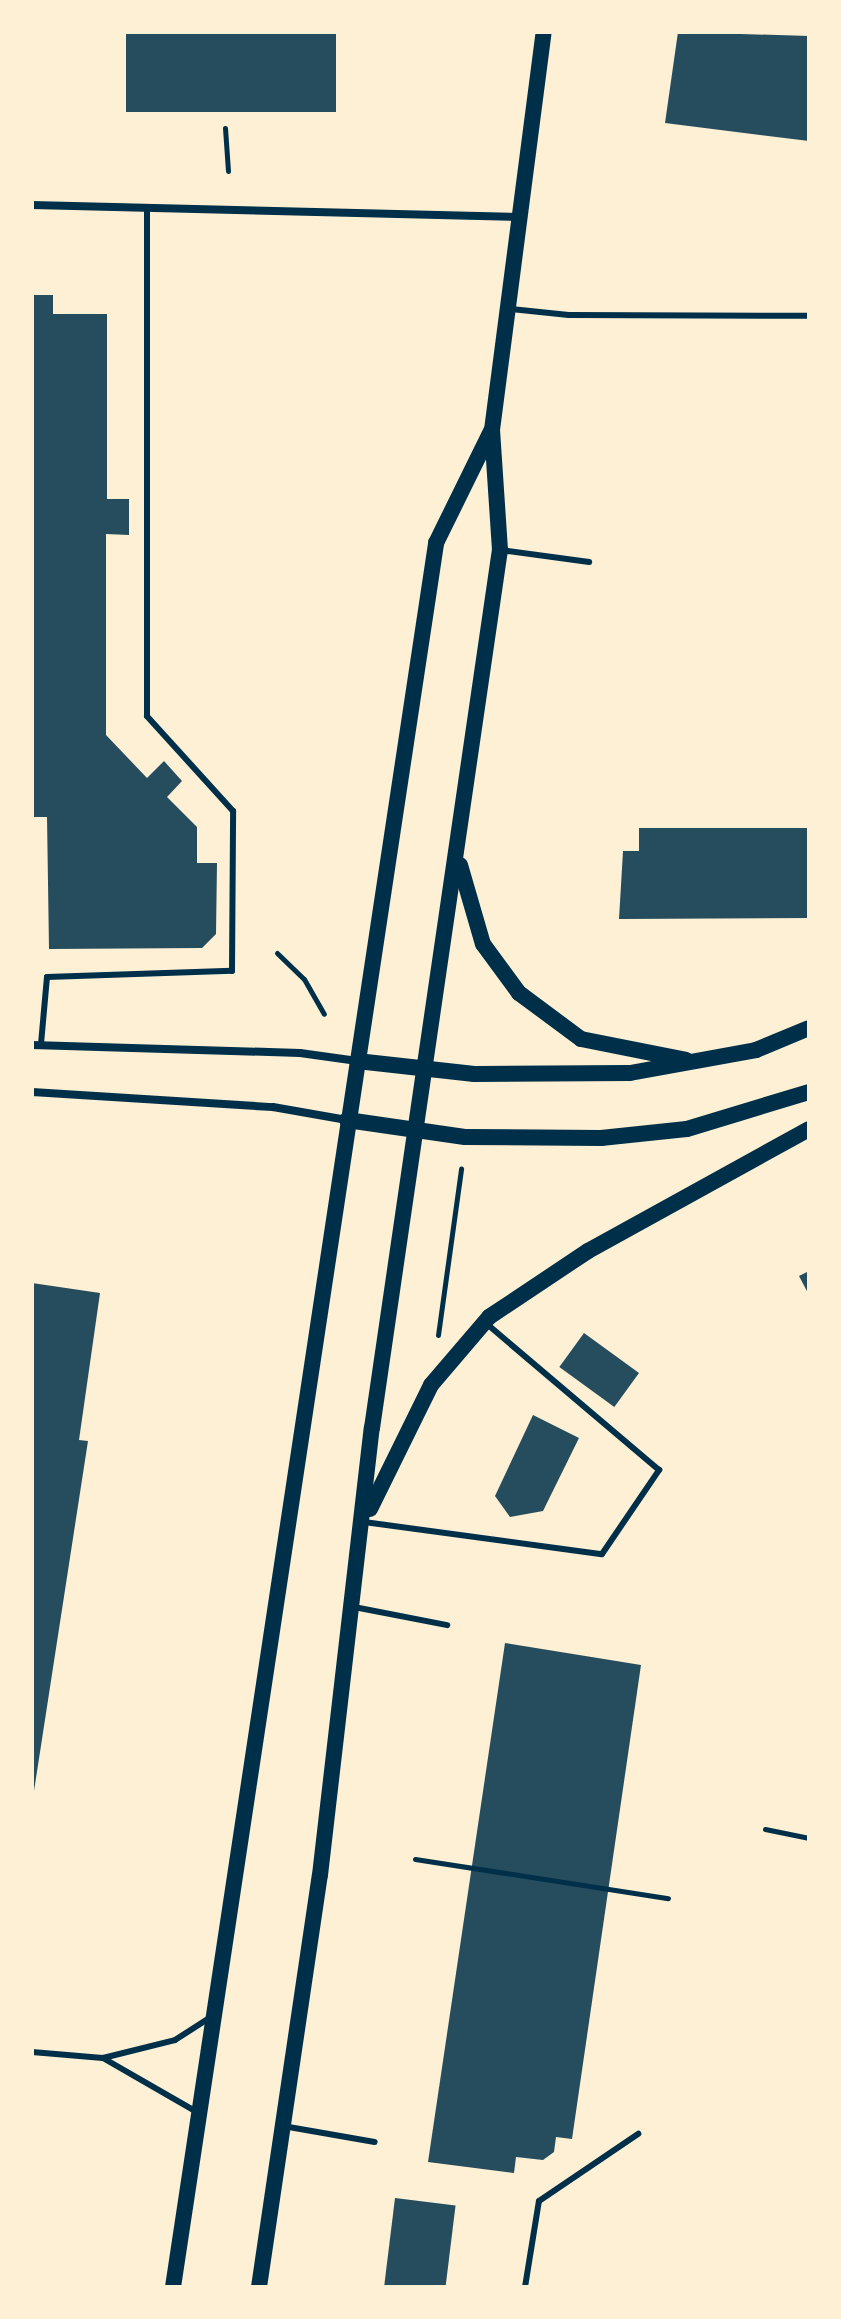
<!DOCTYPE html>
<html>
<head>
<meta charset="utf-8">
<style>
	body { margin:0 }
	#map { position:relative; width:841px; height:2319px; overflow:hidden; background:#fdf0d5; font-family:Poppins,sans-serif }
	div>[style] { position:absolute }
	.building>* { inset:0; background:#264d5e; transform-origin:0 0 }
	.path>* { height:5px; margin:-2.5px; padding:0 2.5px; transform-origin:2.5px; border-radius:2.5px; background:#003049 }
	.service>* { height:6px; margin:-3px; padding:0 3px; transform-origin:3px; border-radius:3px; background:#003049 }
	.minor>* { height:8px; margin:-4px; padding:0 4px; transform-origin:4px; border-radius:4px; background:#003049 }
	.secondary>* { height:16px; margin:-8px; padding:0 8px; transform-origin:8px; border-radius:8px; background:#003049 }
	span { translate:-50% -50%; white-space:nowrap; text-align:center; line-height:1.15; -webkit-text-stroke:6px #fdf0d5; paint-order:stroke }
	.frame { position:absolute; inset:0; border:34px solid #fdf0d5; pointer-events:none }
</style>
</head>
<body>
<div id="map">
	<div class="building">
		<div style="left:126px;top:32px;width:210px;height:80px"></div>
		<div style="clip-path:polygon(678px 32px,809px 36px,809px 141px,665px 123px)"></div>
		<div style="clip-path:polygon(32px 295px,53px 295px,53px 314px,107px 314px,107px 499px,129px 499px,129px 535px,106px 534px,106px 735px,147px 778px,164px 761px,182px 781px,167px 797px,197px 827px,197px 863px,217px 863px,216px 934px,202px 948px,49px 949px,47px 817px,32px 817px)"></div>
		<div style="clip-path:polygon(639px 828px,809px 828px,809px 918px,619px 919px,623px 851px,639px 851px)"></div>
		<div style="clip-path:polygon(809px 1271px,809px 1295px,799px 1276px)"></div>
		<div style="clip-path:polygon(32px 1283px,100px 1293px,79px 1440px,88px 1441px,34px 1791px)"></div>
		<div style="left:584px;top:1333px;width:68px;height:42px;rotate:36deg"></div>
		<div style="clip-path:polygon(533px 1415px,579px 1438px,543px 1511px,510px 1517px,495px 1496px)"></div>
		<div style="clip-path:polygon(505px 1643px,641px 1665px,572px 2139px,556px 2137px,554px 2152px,543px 2160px,516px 2157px,514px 2173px,428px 2162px)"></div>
		<div style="left:395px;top:2198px;width:61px;height:90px;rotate:7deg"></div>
	</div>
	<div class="path">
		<div style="left:225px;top:128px;width:43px;rotate:86deg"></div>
		<div style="left:277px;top:953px;width:37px;rotate:44deg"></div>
		<div style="left:304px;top:979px;width:40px;rotate:60.3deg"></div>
		<div style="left:438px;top:1335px;width:168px;rotate:-82.1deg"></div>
		<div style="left:765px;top:1829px;width:45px;rotate:11.6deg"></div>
		<div style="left:415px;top:1859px;width:256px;rotate:8.8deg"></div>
	</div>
	<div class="service">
		<div style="left:511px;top:309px;width:58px;rotate:5.9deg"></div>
		<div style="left:569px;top:315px;width:240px;rotate:0.2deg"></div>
		<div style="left:500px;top:550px;width:90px;rotate:7.7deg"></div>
		<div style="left:41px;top:1044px;width:67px;rotate:-84.9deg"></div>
		<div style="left:47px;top:977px;width:185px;rotate:-1.9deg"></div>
		<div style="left:232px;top:971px;width:160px;rotate:-89.6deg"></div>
		<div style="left:233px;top:811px;width:128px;rotate:-132.2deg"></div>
		<div style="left:147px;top:716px;width:507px;rotate:-90deg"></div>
		<div style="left:364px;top:1522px;width:240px;rotate:7.7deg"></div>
		<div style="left:602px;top:1554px;width:102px;rotate:-55.8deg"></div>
		<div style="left:659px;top:1470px;width:226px;rotate:-139.7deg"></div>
		<div style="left:354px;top:1607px;width:95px;rotate:11deg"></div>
		<div style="left:32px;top:2052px;width:71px;rotate:4.8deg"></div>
		<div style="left:103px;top:2058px;width:74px;rotate:-14deg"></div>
		<div style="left:175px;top:2040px;width:43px;rotate:-32.6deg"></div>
		<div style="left:103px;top:2058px;width:108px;rotate:29.9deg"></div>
		<div style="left:283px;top:2126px;width:93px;rotate:9.9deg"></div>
		<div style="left:525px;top:2287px;width:87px;rotate:-80.8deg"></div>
		<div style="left:539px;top:2201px;width:120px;rotate:-34.1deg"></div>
	</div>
	<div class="minor">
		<div style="left:32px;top:205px;width:488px;rotate:1.4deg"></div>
		<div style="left:32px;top:1045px;width:268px;rotate:1.7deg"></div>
		<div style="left:300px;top:1053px;width:58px;rotate:8deg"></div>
		<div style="left:32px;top:1092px;width:241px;rotate:3.6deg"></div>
		<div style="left:273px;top:1107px;width:75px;rotate:10deg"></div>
	</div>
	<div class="secondary">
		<div style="left:460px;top:865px;width:82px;rotate:73.8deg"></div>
		<div style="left:483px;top:944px;width:61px;rotate:53.7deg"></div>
		<div style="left:519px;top:993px;width:77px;rotate:36.6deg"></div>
		<div style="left:581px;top:1039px;width:107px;rotate:11.3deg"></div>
		<div style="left:357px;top:1061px;width:118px;rotate:6.3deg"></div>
		<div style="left:474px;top:1074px;width:156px;rotate:-0.4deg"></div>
		<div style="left:630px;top:1073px;width:128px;rotate:-10.3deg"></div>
		<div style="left:756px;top:1050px;width:57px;rotate:-22.5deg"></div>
		<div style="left:347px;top:1120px;width:119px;rotate:8.2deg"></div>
		<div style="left:465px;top:1137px;width:136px;rotate:0.4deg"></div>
		<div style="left:601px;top:1138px;width:86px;rotate:-6deg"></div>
		<div style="left:687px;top:1129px;width:127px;rotate:-16.9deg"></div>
		<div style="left:370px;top:1509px;width:138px;rotate:-63.8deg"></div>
		<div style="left:431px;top:1385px;width:89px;rotate:-49.5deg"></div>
		<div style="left:489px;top:1317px;width:119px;rotate:-33.7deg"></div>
		<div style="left:588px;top:1251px;width:252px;rotate:-28.9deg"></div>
		<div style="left:173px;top:2287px;width:1764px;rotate:-81.42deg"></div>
		<div style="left:436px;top:543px;width:125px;rotate:-63.8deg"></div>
		<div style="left:259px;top:2287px;width:416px;rotate:-81.6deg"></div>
		<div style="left:320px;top:1875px;width:450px;rotate:-83.4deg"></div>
		<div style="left:372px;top:1428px;width:887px;rotate:-81.71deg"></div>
		<div style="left:500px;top:550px;width:120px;rotate:-93.8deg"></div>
		<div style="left:492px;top:430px;width:401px;rotate:-82.6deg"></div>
	</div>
	<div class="frame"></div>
</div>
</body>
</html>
